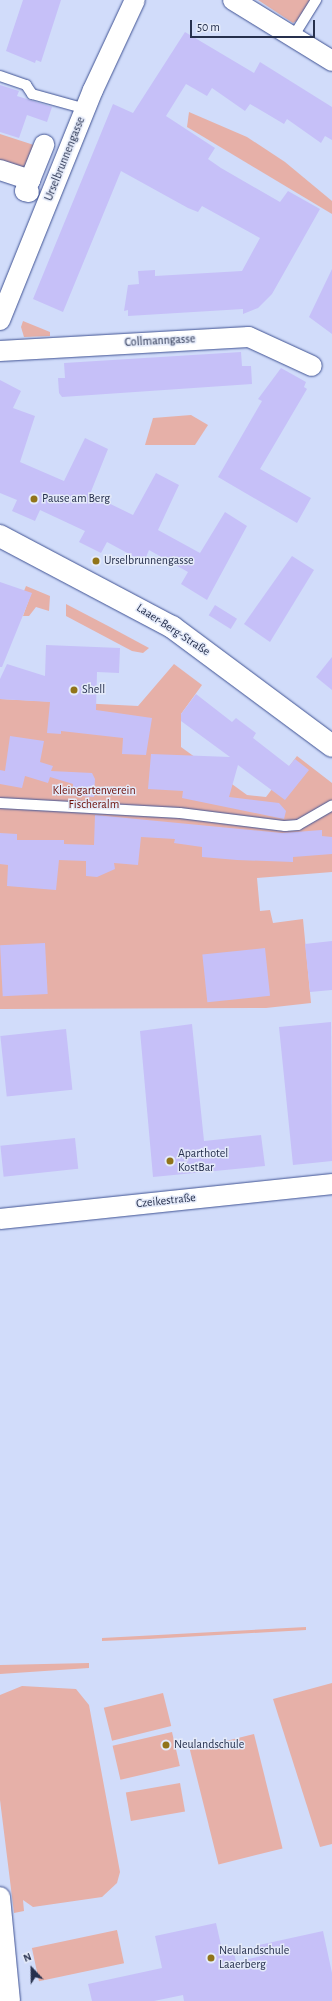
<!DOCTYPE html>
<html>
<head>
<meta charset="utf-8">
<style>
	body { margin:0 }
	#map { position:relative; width:332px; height:2001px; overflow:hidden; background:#d1dcfa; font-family:"Alegreya Sans",sans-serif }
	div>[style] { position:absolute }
	.green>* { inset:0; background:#e6b0a8; transform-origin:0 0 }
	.building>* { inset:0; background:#c6c0f8; transform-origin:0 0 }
	.roads { filter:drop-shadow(0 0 1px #3f5293) drop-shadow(0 0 1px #3f5293) }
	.lane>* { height:10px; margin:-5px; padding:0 5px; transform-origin:5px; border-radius:5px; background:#fff }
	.street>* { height:20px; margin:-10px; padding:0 10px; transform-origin:10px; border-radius:10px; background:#fff }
	.secondary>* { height:22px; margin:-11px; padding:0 11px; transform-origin:11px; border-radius:11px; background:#fff }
	.dots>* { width:11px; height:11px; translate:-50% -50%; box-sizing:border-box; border:2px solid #e4eaf9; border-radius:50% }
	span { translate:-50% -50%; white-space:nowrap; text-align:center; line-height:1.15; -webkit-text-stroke:3px #e4eaf9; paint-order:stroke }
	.street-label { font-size:12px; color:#26304d }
	.poi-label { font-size:12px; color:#26304d }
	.left { translate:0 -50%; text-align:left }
	.park-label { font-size:12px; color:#6d100a }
	.north { position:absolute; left:12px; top:1949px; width:40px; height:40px; -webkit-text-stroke:3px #e4eaf9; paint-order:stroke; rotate:338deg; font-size:11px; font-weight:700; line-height:16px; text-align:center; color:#26304d }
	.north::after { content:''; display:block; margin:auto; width:14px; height:18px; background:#26304d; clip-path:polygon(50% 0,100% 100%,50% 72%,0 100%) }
	.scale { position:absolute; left:190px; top:20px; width:125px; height:18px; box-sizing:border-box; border:2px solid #26304d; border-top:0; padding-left:5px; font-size:12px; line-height:14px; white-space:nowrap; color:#26304d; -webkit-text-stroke:3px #e4eaf9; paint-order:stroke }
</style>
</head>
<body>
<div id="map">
	<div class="green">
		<div style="clip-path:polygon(258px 0,311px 0,300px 19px,293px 23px)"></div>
		<div style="clip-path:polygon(189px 112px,247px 137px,285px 162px,332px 201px,332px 214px,187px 127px)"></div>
		<div style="clip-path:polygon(0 134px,40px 147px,28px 176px,0 165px)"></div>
		<div style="clip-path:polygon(23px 321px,50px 332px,50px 336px,24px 337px,21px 327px)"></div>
		<div style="clip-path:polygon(191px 415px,208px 425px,195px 445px,145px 445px,153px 418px)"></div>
		<div style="clip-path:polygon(26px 586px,50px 596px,49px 611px,36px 607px,29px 616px,23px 616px,31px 594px,24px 591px)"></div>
		<div style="clip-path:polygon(66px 604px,110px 627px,149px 648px,143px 653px,132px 651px,66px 616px)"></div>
		<div style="clip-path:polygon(174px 664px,202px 685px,181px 714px,181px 747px,247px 795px,266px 797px,297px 756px,332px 783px,332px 872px,257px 878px,260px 911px,270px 910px,273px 923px,303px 919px,311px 1003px,266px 1008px,0 1009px,0 699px,138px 706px)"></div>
		<div style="clip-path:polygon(306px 1627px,306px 1630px,149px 1639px,102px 1641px,102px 1638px)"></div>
		<div style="clip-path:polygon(89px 1663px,89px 1668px,0 1674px,0 1665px)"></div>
		<div style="clip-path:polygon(332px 1683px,332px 1844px,320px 1847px,273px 1699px)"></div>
		<div style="clip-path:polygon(22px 1686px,76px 1689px,89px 1705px,120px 1872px,117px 1883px,102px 1897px,33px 1907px,23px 1900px,24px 1911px,14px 1913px,0 1800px,0 1695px)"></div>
		<div style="left:163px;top:1693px;width:34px;height:61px;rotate:76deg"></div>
		<div style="left:172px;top:1732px;width:35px;height:61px;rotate:77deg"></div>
		<div style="left:254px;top:1734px;width:118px;height:66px;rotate:76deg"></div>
		<div style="left:180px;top:1783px;width:29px;height:55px;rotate:80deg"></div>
		<div style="left:117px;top:1930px;width:34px;height:87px;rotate:78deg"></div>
	</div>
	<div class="building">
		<div style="clip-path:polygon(23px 0,61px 0,41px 62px,36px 60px,35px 63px,6px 51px)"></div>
		<div style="clip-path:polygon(185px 32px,254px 73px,260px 62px,332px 107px,332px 140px,325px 136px,321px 143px,287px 119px,284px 124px,250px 104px,245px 111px,212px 88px,207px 96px,186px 84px,166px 116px,215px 148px,208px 159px,221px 168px,280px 202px,288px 191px,320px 209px,272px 294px,258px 308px,243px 314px,243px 309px,128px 316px,128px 310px,124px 311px,128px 285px,139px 284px,138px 271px,155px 270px,155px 276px,242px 271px,260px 238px,202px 206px,198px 212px,188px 208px,121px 171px,63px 312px,33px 299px,113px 104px,133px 113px)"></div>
		<div style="clip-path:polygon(0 85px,19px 91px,17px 96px,52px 107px,47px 122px,27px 115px,19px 138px,0 132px)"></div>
		<div style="clip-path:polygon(332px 269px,332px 334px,309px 317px)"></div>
		<div style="clip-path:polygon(241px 352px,242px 366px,251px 366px,252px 384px,62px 397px,59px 393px,58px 378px,65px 378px,64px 363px)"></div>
		<div style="clip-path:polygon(281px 368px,306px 382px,304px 387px,307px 389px,260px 469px,311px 498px,297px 523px,218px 477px,262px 401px,258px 399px)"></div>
		<div style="clip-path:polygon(0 380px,21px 391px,13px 408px,35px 416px,20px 462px,64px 481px,85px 438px,108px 449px,90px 494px,133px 515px,156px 473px,179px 485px,158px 530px,200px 553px,225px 512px,247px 526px,207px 600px,181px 584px,188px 572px,149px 550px,144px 562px,107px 542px,101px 553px,79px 542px,85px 531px,40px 510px,35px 521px,12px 511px,17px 500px,0 493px)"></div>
		<div style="clip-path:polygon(292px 556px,314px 570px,270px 642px,244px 624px)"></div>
		<div style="clip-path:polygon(0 582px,32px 593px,2px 667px,0 667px)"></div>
		<div style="left:215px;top:605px;width:26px;height:12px;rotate:32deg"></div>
		<div style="clip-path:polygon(46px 645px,120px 648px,119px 673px,97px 672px,96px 710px,152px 718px,146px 755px,122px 754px,123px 738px,61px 731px,61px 734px,47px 733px,50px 702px,0 699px,0 679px,7px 664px,45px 676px)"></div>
		<div style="clip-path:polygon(332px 657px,332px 690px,316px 677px)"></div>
		<div style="clip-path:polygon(196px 694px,232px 722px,236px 718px,256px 733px,253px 738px,289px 766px,295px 759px,309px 770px,285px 800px,238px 765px,229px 797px,279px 803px,286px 811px,284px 819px,182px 798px,183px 791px,148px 789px,151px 754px,230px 757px,181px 721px,181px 714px)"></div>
		<div style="clip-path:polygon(10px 736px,44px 741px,40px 762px,53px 766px,51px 771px,92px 773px,95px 779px,94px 797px,72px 795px,73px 784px,50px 777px,48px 783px,25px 776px,22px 788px,0 784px,0 770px,5px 771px)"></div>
		<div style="clip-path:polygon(95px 815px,282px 833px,322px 830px,322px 836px,332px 837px,332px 854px,293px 857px,293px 862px,237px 860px,202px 857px,202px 847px,174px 843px,175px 839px,141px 837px,138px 865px,114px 863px,115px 869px,97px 877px,86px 876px,86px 861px,59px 860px,56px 890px,7px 886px,8px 865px,0 864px,0 833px,17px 834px,17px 840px,64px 840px,64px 844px,94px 845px)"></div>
		<div style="clip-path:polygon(332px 941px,332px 990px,310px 992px,305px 944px)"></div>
		<div style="left:45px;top:943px;width:51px;height:45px;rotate:87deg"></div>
		<div style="left:265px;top:948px;width:48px;height:63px;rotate:84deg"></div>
		<div style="clip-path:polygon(331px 1022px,332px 1161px,293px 1165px,279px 1027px)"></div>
		<div style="clip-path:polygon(192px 1024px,204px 1141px,261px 1135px,265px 1166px,153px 1177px,140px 1031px)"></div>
		<div style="left:66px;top:1029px;width:61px;height:66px;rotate:84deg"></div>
		<div style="left:75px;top:1138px;width:31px;height:75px;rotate:84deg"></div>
		<div style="clip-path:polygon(216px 1923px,223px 1954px,234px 1952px,236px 1962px,261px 1956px,259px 1945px,323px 1931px,332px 1973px,332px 2001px,184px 2001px,183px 1995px,154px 2001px,92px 2001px,88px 1984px,162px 1968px,155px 1936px)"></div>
	</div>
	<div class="roads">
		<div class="lane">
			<div style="left:293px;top:37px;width:44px;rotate:-58.1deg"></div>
			<div style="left:0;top:76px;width:28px;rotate:19deg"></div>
			<div style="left:26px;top:85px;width:11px;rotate:56deg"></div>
			<div style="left:32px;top:94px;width:56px;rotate:15.5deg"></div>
			<div style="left:0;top:803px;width:180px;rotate:3.2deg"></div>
			<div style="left:180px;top:813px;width:106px;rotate:7.1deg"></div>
			<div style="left:285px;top:826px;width:13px;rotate:-4deg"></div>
			<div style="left:298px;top:825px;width:39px;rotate:-30deg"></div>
		</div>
		<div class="street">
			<div style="left:233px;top:0;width:116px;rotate:31.6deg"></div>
			<div style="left:0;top:170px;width:32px;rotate:18deg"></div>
			<div style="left:30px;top:180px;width:12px;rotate:114deg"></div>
			<div style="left:25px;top:191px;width:4px;rotate:14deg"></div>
			<div style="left:30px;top:180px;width:38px;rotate:-68deg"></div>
			<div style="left:0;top:320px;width:248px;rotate:-68deg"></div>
			<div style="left:93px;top:90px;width:99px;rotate:-65deg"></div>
			<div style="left:0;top:351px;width:249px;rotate:-3.2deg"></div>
			<div style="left:249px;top:337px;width:69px;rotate:24.7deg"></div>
			<div style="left:0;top:1219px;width:334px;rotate:-6deg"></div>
			<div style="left:0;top:1897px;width:104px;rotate:84.5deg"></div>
		</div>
		<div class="secondary">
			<div style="left:0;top:536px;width:195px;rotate:27.9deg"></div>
			<div style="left:172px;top:627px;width:199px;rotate:36.6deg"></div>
		</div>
	</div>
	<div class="dots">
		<div style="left:34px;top:499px;background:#917419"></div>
		<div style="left:96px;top:561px;background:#917419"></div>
		<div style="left:74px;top:690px;background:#917419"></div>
		<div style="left:170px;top:1161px;background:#917419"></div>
		<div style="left:166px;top:1745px;background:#917419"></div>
		<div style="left:211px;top:1958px;background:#917419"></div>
	</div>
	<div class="street-label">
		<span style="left:65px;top:159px;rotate:-68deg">Urselbrunnengasse</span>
		<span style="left:160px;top:341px;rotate:-3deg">Collmanngasse</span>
		<span style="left:173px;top:630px;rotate:33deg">Laaer-Berg-Straße</span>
		<span style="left:166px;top:1201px;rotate:-6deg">Czeikestraße</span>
	</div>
	<div class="poi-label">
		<span class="left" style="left:42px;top:499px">Pause am Berg</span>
		<span class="left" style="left:104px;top:561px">Urselbrunnengasse</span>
		<span class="left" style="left:82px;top:690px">Shell</span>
		<span class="left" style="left:178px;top:1161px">Aparthotel<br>KostBar</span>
		<span class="left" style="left:174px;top:1745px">Neulandschule</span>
		<span class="left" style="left:219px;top:1958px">Neulandschule<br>Laaerberg</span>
	</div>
	<div class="park-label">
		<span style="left:94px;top:798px">Kleingartenverein<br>Fischeralm</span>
	</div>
	<div class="north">N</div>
	<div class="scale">50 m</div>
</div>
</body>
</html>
